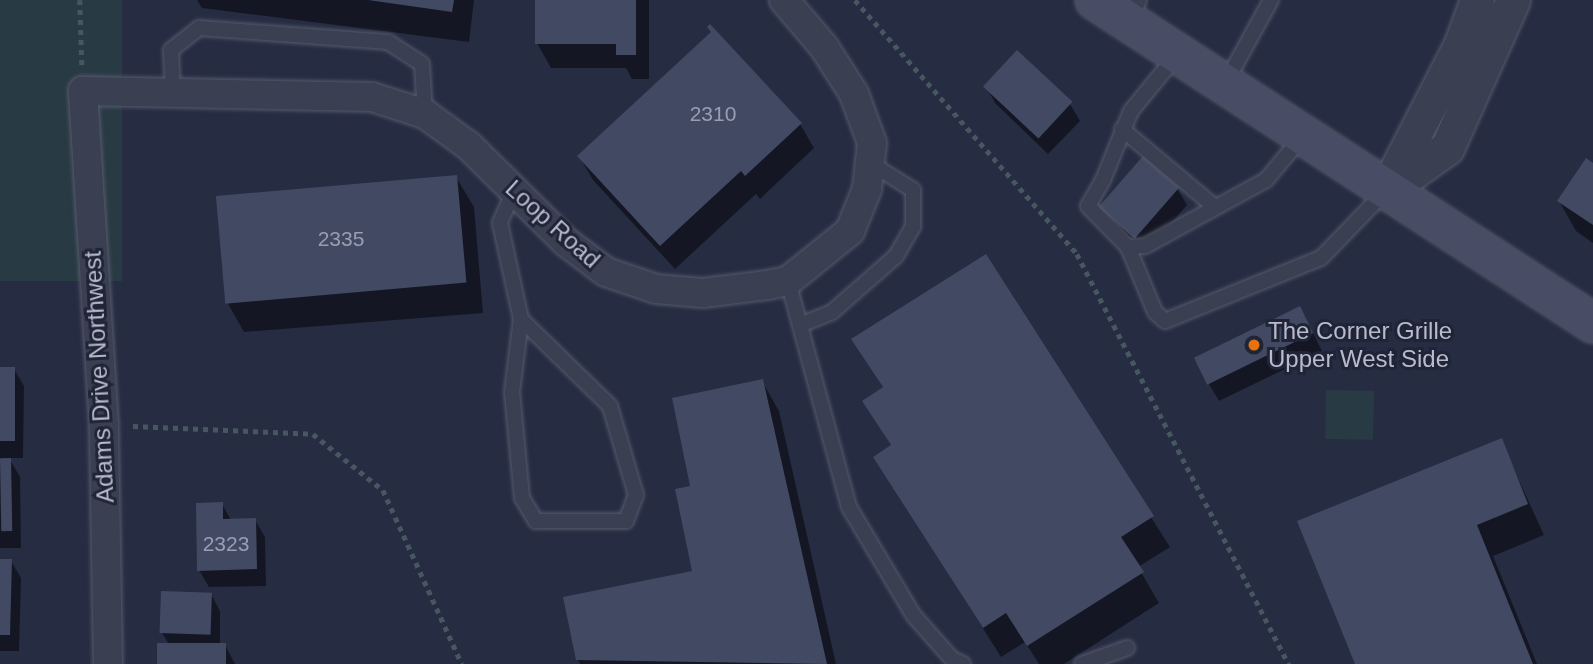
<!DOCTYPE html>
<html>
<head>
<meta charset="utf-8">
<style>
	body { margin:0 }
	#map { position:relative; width:1593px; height:664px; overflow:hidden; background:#262c42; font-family:Arial,sans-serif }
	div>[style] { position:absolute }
	.green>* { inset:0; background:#283a43; transform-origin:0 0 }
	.shadow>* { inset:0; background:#0007 }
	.building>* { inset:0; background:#424962; transform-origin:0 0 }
	.path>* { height:4.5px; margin-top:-2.25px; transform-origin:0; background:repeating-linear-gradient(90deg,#465760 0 5px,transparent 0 10px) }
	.roads { filter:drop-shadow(0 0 2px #565a6c) drop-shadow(0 0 2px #565a6c) }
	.service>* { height:14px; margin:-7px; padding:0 7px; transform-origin:7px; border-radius:7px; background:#3a3f52 }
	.minor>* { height:28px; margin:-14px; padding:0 14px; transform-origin:14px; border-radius:14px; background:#3a3f52 }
	.tertiary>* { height:33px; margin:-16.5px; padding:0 16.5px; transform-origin:16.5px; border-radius:16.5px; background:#3a3f52 }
	.secondary>* { height:38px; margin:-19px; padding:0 19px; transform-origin:19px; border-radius:19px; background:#484d65 }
	.dots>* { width:19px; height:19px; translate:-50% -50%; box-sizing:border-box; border:4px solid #1f2437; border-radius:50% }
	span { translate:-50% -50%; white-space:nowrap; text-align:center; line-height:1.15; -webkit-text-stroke:6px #1f2437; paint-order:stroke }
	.number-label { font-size:21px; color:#9a9eb2 }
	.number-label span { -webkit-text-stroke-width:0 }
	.street-label { font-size:24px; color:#b8bbcc }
	.poi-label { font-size:24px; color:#b8bbcc }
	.left { translate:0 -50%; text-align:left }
</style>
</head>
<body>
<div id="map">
	<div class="green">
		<div style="left:0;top:0;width:122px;height:281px"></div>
		<div style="left:1326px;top:390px;width:48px;height:49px;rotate:1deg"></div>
	</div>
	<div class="shadow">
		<div style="clip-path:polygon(197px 0,474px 0,469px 42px,202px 8px)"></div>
		<div style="clip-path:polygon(536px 0,649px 0,649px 79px,632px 79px,626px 68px,551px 68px,537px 43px)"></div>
		<div style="clip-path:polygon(986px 86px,1070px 104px,1080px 121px,1048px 154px,995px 103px)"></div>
		<div style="clip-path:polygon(800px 124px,814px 148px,760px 199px,756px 194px,675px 269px,593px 180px,579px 156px)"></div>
		<div style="clip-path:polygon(1593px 165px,1593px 243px,1576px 231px,1559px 201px)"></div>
		<div style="clip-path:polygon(456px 177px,474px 207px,483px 313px,244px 332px,227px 302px)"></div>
		<div style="clip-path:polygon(1177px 188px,1187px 205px,1145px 254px,1111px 225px,1101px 208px)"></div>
		<div style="clip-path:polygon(985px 256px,1170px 547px,1138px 567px,1159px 603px,1064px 664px,1039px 664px,1025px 642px,1001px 657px,875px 457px,892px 447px,864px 401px,884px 389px,854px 339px)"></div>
		<div style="clip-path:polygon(1309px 325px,1322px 351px,1219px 401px,1209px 384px)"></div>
		<div style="clip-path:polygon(0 369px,14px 369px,24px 386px,23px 458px,9px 458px,20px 477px,21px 548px,0 548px)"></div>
		<div style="clip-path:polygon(762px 381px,779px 411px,836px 664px,580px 664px,578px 660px,694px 572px,693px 487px)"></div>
		<div style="clip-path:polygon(1501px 441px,1544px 535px,1493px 556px,1537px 664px,1357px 664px)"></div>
		<div style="clip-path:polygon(222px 504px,231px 520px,255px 520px,265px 537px,266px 586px,209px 587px,199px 570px)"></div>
		<div style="clip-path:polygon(0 561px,11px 561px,21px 578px,19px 651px,0 651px)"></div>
		<div style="clip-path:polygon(211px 594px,220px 611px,220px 645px,225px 645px,235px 664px,159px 664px,170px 646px,162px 633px)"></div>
	</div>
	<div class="building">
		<div style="clip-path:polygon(368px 0,454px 0,452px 12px)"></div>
		<div style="clip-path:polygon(535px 0,636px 0,636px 55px,616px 55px,616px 44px,535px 44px)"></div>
		<div style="clip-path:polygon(710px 24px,802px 123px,745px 176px,741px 171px,660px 246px,577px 156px,711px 32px,707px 27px)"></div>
		<div style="left:1017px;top:50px;width:76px;height:50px;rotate:43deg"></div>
		<div style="left:1143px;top:156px;width:48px;height:68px;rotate:41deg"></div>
		<div style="clip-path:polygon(1586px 158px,1593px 163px,1593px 225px,1557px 201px)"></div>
		<div style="left:457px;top:175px;width:108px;height:242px;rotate:85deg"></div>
		<div style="clip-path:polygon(986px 254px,1154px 516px,1121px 537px,1144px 572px,1027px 646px,1006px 613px,983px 628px,873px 457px,891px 445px,862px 401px,883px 387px,851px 339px)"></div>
		<div style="left:1300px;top:306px;width:30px;height:118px;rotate:64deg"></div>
		<div style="left:0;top:367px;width:15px;height:74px"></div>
		<div style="clip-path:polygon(763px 379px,827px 664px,576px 660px,563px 597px,692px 571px,675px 489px,690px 486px,672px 398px)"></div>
		<div style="clip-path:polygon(1502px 438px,1528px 504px,1477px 525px,1533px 664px,1355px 664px,1297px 521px)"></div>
		<div style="left:11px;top:458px;width:73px;height:11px;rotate:89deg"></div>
		<div style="clip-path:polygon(223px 502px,223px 519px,256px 518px,257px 569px,197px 571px,196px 503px)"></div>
		<div style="clip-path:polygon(0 559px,12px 559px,10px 635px,0 635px)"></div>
		<div style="left:161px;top:591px;width:51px;height:42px;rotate:2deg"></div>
		<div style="left:226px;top:643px;width:21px;height:69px;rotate:90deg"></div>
	</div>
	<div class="path">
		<div style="left:80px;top:0;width:65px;rotate:88.2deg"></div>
		<div style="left:855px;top:0;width:337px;rotate:48.8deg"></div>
		<div style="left:1077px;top:254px;width:462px;rotate:62.7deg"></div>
		<div style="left:133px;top:426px;width:180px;rotate:2.5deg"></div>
		<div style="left:313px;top:434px;width:90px;rotate:38.7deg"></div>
		<div style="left:383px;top:490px;width:191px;rotate:65.6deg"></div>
	</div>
	<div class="roads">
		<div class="service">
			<div style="left:1130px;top:22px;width:24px;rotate:-68deg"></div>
			<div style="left:1176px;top:56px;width:71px;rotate:129.3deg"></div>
			<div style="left:1131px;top:111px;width:74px;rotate:112.1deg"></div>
			<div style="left:1103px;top:180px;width:30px;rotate:120deg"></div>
			<div style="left:1088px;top:206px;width:57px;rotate:45.7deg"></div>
			<div style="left:1128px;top:247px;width:17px;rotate:-3deg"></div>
			<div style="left:1145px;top:246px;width:138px;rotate:-28.6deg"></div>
			<div style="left:1266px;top:180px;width:56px;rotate:-50.1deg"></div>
			<div style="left:1225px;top:84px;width:96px;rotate:-61.3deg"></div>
			<div style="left:173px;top:95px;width:45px;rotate:-92.5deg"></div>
			<div style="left:171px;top:50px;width:36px;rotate:-38deg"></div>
			<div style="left:199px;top:28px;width:190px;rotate:4.2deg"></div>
			<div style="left:388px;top:42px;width:40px;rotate:32.9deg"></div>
			<div style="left:422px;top:64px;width:50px;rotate:86.6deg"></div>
			<div style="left:1122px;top:129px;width:121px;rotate:40deg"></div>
			<div style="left:514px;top:191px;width:35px;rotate:114deg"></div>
			<div style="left:500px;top:223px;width:98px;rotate:77.7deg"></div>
			<div style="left:521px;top:319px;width:74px;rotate:97deg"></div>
			<div style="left:512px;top:392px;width:106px;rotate:84.6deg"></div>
			<div style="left:522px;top:498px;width:27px;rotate:59deg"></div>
			<div style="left:536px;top:521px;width:90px"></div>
			<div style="left:626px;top:521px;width:28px;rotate:-69deg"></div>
			<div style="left:636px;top:495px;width:93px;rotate:-106.3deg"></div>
			<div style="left:610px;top:406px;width:124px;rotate:-135.7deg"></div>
			<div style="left:1128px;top:247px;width:70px;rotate:67.4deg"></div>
			<div style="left:1155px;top:312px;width:13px;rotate:42deg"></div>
			<div style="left:1165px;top:321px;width:168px;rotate:-22deg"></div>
			<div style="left:1321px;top:258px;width:92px;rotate:-45.9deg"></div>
			<div style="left:788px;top:281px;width:234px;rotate:74.9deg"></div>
			<div style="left:849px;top:507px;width:127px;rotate:59.2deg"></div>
			<div style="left:914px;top:616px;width:57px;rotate:48.5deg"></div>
			<div style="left:952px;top:659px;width:12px;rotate:24deg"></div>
			<div style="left:800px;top:325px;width:35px;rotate:-22deg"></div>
			<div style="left:832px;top:312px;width:85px;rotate:-41.2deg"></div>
			<div style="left:896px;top:256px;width:34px;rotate:-60deg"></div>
			<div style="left:913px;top:227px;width:37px;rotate:-90deg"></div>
			<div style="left:913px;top:190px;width:51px;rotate:-147.9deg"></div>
			<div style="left:1082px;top:664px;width:48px;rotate:-19.6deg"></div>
		</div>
		<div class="minor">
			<div style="left:108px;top:664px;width:238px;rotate:-91deg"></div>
			<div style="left:104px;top:426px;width:336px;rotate:-93.6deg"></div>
			<div style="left:83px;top:91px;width:289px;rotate:1.2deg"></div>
			<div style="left:372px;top:97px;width:56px;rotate:17.8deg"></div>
			<div style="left:425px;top:114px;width:54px;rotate:36deg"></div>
			<div style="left:469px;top:146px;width:136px;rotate:44.7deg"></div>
			<div style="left:566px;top:242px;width:50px;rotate:36.9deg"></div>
			<div style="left:606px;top:272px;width:53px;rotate:18.8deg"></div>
			<div style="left:656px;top:289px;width:47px;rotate:4.9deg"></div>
			<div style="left:703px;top:293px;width:64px;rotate:-7.1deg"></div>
			<div style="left:767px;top:285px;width:21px;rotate:-11deg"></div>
			<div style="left:788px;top:281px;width:80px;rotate:-38.9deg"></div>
			<div style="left:850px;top:231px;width:45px;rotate:-68deg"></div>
			<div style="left:867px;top:189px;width:46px;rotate:-83.8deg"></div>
			<div style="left:872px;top:143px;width:52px;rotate:-110.2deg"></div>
			<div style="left:854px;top:94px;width:56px;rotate:-122.6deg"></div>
			<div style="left:824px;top:47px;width:62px;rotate:-130.4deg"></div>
		</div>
		<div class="tertiary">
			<div style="left:1388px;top:186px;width:160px;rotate:-62.8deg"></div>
			<div style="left:1461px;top:44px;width:47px;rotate:-70deg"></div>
			<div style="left:1385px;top:192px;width:76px;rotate:-35.4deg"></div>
			<div style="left:1447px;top:148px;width:162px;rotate:-66deg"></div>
		</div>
		<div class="secondary">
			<div style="left:1095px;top:0;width:594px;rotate:32.97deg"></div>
		</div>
	</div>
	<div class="dots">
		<div style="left:1254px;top:345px;background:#e8710a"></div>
	</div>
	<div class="number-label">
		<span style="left:713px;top:114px">2310</span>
		<span style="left:341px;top:239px">2335</span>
		<span style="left:226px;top:544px">2323</span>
	</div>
	<div class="street-label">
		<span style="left:553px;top:224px;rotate:42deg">Loop Road</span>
		<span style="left:99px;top:377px;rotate:-93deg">Adams Drive Northwest</span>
	</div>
	<div class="poi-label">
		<span class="left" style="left:1268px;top:345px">The Corner Grille<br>Upper West Side</span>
	</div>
</div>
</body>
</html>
